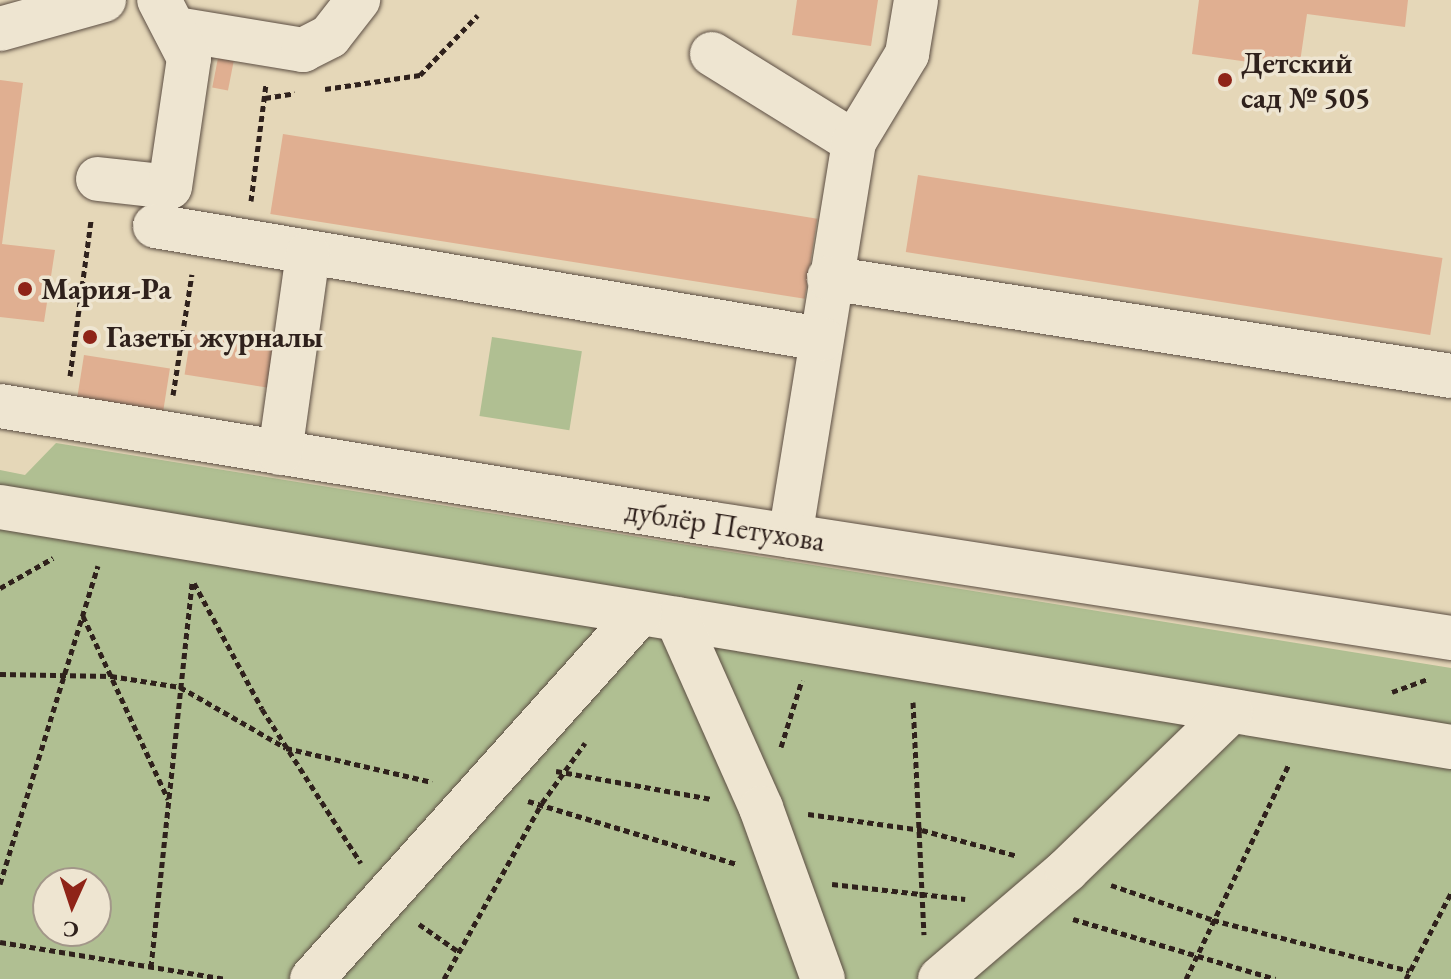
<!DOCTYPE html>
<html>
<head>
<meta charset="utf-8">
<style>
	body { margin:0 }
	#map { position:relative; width:1451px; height:979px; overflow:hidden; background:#e5d7b8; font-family:"EB Garamond",serif }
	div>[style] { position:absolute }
	.green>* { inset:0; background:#b0bf92; transform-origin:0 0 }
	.building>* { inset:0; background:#e0af91; transform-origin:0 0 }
	.path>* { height:5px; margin-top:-2.5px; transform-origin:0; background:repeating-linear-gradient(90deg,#2f211c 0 6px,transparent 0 10px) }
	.roads { filter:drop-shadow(0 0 2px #5c4e43) drop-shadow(0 0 2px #5c4e43) }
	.minor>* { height:44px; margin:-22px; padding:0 22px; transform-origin:22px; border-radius:22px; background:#eee5d1 }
	.dots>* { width:22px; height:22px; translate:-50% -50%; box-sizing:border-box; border:4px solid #eee5d1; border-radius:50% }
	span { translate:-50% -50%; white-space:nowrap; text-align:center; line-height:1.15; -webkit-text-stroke:7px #eee5d1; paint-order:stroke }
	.poi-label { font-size:30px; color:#2f211c; font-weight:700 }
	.left { translate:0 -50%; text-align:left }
	.street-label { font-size:30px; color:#2f211c }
	.north { position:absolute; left:32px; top:867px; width:80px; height:80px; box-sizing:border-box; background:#eee5d1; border:2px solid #a29789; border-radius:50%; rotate:183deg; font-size:22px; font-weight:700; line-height:32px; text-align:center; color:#2f211c }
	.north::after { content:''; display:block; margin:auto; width:28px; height:36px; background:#8f2418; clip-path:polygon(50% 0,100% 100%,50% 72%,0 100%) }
</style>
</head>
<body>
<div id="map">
	<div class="green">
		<div style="left:492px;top:337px;width:91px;height:80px;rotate:9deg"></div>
		<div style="clip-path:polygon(evenodd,56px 443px,1451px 668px,1451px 979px,0 979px,0 470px,25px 475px,56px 443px,48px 883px,96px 883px,96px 931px,48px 931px,48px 883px)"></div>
	</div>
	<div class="building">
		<div style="clip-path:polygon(797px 0,878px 0,871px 46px,792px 35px)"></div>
		<div style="clip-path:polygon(1199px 0,1408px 0,1405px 27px,1307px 14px,1299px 69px,1192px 54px)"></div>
		<div style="left:218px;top:58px;width:16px;height:30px;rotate:11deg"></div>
		<div style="clip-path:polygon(0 80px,23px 83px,2px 244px,55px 250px,44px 322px,0 317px)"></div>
		<div style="left:283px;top:134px;width:541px;height:81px;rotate:9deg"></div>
		<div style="left:918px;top:175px;width:531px;height:78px;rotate:9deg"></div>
		<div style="left:191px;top:334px;width:93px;height:41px;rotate:9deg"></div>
		<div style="left:84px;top:355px;width:87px;height:49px;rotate:9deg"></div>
	</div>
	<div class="path">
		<div style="left:325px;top:89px;width:96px;rotate:-8.4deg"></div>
		<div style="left:420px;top:75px;width:83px;rotate:-46deg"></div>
		<div style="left:265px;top:98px;width:30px;rotate:-9deg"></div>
		<div style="left:251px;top:201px;width:118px;rotate:-82.7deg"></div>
		<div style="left:70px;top:376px;width:157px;rotate:-82.3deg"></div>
		<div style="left:173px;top:395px;width:122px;rotate:-81.1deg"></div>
		<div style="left:194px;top:583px;width:143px;rotate:61.6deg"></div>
		<div style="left:262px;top:709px;width:183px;rotate:57.3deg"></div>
		<div style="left:0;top:588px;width:61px;rotate:-29.5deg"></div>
		<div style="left:83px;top:616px;width:202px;rotate:65.1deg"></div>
		<div style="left:0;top:674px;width:111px;rotate:1deg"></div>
		<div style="left:111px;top:676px;width:70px;rotate:9.1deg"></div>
		<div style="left:180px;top:687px;width:122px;rotate:29.9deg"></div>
		<div style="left:286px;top:748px;width:150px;rotate:13.1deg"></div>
		<div style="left:1392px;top:692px;width:38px;rotate:-20deg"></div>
		<div style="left:913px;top:702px;width:233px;rotate:87.3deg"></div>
		<div style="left:781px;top:747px;width:70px;rotate:-72.6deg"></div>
		<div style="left:556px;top:771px;width:158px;rotate:10.2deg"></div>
		<div style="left:528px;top:801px;width:218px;rotate:16.8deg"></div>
		<div style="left:808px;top:814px;width:115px;rotate:8deg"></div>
		<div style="left:922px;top:830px;width:99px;rotate:15.2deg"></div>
		<div style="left:0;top:884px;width:333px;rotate:-72.9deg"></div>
		<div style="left:832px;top:884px;width:134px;rotate:6.4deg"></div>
		<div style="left:1111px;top:885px;width:108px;rotate:18.9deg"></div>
		<div style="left:1213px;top:920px;width:203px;rotate:14.5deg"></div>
		<div style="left:1073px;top:919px;width:211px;rotate:16.5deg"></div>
		<div style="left:419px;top:924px;width:49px;rotate:35deg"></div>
		<div style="left:0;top:942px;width:229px;rotate:9.3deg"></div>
		<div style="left:151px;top:967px;width:387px;rotate:-83.9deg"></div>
		<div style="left:444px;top:979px;width:201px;rotate:-60.9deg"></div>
		<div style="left:542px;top:803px;width:74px;rotate:-54.4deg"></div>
		<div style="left:1186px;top:979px;width:238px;rotate:-64.4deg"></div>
		<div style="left:1406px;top:979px;width:97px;rotate:-62.4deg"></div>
	</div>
	<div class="roads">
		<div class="minor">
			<div style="left:0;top:29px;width:108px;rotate:-15.6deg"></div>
			<div style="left:176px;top:29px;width:129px;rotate:9.4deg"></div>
			<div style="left:303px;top:50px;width:30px;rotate:-27deg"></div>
			<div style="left:330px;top:36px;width:46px;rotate:-52.1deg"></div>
			<div style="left:712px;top:54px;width:167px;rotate:31.8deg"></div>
			<div style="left:854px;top:142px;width:399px;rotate:99.2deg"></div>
			<div style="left:854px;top:142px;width:103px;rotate:-58.9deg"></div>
			<div style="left:907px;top:54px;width:55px;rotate:-80.5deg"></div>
			<div style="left:98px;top:179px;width:72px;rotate:6.3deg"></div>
			<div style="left:170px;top:187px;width:130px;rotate:-81.6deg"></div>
			<div style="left:189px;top:58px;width:65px;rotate:-117.3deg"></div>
			<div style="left:155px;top:226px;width:676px;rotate:9.63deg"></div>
			<div style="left:829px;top:278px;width:630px;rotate:8.95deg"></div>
			<div style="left:0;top:406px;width:723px;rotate:9.4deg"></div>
			<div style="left:713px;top:524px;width:747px;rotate:8.78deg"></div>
			<div style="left:280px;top:453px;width:201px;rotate:-82deg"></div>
			<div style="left:0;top:507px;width:1471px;rotate:9.39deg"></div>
			<div style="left:677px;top:619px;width:207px;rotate:66deg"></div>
			<div style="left:761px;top:808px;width:182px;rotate:70.1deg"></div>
			<div style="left:312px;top:979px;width:491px;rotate:-48.1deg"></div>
			<div style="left:940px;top:979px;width:167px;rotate:-40.6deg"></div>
			<div style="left:1067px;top:870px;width:228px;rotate:-44.1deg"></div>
		</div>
	</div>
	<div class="dots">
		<div style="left:1225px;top:80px;background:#8f2418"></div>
		<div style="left:25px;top:289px;background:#8f2418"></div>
		<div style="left:90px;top:337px;background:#8f2418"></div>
	</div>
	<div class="poi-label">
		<span class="left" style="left:1241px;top:80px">Детский<br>сад № 505</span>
		<span class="left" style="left:41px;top:289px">Мария-Ра</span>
		<span class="left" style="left:106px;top:337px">Газеты журналы</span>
	</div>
	<div class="street-label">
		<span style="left:725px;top:526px;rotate:9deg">дублёр Петухова</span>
	</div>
	<div class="north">С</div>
</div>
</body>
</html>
